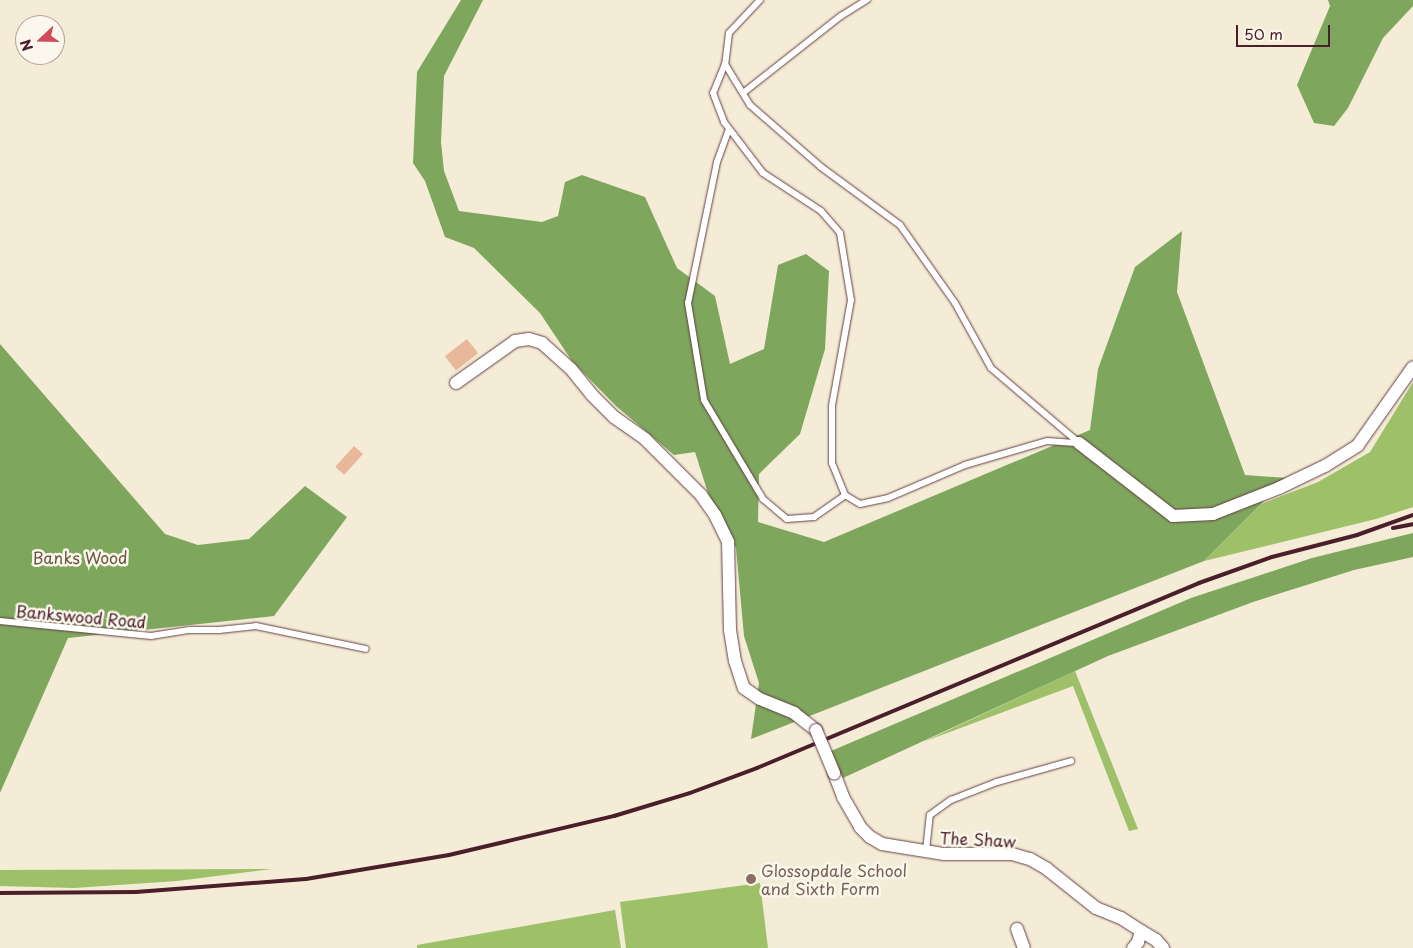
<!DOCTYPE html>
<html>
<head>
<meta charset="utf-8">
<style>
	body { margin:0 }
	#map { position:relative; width:1413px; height:948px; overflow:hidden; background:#f4ecd6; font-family:"Playpen Sans",sans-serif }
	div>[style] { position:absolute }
	.green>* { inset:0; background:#9dc069 }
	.forest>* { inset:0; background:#7ea65d }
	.building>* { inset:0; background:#e9b799; transform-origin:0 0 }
	.roads { filter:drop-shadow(0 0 1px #643e45) drop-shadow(0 0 1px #643e45) }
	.service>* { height:6px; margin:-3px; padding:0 3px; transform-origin:3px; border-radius:3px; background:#fff }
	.minor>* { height:12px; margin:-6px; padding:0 6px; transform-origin:6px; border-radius:6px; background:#fff }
	.rail>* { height:4px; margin:-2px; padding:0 2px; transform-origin:2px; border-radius:2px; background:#4a1f2b }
	.bridges { filter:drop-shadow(0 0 1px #643e45) drop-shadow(0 0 1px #643e45) }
	.minor-bridge>* { height:12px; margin:-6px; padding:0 6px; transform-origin:6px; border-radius:6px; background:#fff }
	.dots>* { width:14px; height:14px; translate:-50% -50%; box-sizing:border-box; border:2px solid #fbf7ec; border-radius:50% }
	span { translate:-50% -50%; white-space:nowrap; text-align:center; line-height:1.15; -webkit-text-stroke:5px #fbf7ec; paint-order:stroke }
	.park-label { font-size:16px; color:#675741 }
	.street-label { font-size:16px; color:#4a1f2b }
	.education-label { font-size:16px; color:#785e54 }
	.left { translate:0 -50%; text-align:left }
	.north { position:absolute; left:15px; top:15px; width:50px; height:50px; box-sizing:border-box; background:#fbf7ec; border:1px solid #b4a19f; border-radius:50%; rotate:249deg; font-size:14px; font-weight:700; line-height:20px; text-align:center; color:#4a1f2b }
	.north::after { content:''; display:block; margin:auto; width:18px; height:22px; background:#d1495b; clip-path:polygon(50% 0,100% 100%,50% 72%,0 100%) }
	.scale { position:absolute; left:1236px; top:25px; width:94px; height:22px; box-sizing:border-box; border:2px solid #4a1f2b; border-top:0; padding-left:6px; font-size:15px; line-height:18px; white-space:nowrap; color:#4a1f2b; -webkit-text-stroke:4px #fbf7ec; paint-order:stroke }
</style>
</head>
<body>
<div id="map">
	<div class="green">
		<div style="clip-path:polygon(1413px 382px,1413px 507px,1376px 519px,1204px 561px,1261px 504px,1318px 482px,1370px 452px)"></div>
		<div style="clip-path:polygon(1075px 671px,1138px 829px,1129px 831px,1073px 686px,923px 742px)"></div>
		<div style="clip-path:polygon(272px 869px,177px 881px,74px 888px,0 886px,0 870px)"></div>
		<div style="clip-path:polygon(760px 883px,768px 948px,626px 948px,620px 902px)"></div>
		<div style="clip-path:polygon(615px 910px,621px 948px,417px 948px,417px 945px)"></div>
	</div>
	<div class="forest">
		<div style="clip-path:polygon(461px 0,483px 0,444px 76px,441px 142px,444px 171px,459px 211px,542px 222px,558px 216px,565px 182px,582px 175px,645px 197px,677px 268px,715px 296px,730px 364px,764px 349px,778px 265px,806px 254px,829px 271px,825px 349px,800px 434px,759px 474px,758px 522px,824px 542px,1090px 430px,1098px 369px,1135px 267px,1182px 231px,1177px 292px,1245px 475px,1287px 478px,1204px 561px,751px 739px,759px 683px,744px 636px,736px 548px,708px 493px,695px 452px,674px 455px,616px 406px,572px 361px,540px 313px,474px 248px,445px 237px,425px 181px,413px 163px,417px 72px)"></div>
		<div style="clip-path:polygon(1328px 0,1413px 0,1413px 6px,1383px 38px,1348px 108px,1334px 126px,1314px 123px,1297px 85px,1330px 6px)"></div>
		<div style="clip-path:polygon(0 344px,165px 534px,198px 545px,249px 539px,305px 486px,347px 517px,274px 616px,68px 638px,0 793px)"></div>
		<div style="clip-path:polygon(1413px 533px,1413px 557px,1354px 570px,1253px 602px,1108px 656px,843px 778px,831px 751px,1191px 598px,1312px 558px)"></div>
	</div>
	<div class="building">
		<div style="left:467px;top:339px;width:18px;height:28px;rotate:52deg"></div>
		<div style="left:354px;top:446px;width:12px;height:28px;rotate:42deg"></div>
	</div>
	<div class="roads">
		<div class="service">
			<div style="left:760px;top:0;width:45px;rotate:133.2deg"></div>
			<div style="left:729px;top:33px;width:31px;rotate:97deg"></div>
			<div style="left:725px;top:64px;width:48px;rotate:58.6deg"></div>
			<div style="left:750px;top:105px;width:94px;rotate:41.1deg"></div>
			<div style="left:821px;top:167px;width:98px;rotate:36.3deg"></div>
			<div style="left:900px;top:225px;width:95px;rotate:54.8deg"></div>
			<div style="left:955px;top:303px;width:74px;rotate:61deg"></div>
			<div style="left:991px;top:368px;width:114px;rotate:40.4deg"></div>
			<div style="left:725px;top:64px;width:31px;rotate:112deg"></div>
			<div style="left:713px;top:93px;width:31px;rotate:69deg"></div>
			<div style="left:724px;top:122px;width:64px;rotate:52.6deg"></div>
			<div style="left:763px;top:173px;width:69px;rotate:33.2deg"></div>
			<div style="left:821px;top:211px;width:29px;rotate:49deg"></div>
			<div style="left:840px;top:233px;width:68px;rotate:80.7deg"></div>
			<div style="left:851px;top:300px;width:108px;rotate:100.2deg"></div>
			<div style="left:832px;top:406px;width:57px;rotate:90deg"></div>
			<div style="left:832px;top:463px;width:35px;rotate:68deg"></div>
			<div style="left:845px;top:495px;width:17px;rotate:31deg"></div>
			<div style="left:860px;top:504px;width:29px;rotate:-12deg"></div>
			<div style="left:888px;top:498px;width:84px;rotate:-23.2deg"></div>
			<div style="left:965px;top:465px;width:85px;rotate:-16.3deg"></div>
			<div style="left:1047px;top:441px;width:32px;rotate:4deg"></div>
			<div style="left:743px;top:93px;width:125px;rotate:-38.2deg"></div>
			<div style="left:841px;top:16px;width:31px;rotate:-32deg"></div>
			<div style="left:729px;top:129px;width:35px;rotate:110deg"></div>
			<div style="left:717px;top:162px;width:144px;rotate:101.6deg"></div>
			<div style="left:688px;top:303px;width:98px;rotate:80.6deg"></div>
			<div style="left:704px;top:400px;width:115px;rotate:59.2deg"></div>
			<div style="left:763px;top:499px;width:31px;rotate:40deg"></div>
			<div style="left:787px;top:519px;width:27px;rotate:-4deg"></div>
			<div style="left:814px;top:517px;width:38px;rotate:-35deg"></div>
			<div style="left:0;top:621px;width:152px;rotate:5.7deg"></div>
			<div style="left:151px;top:636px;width:39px;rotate:-9deg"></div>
			<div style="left:190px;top:630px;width:29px"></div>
			<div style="left:219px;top:630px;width:37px;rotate:-6deg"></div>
			<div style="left:256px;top:626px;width:112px;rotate:11.8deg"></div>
			<div style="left:926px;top:851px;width:36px;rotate:-84deg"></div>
			<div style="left:930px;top:815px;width:26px;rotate:-36deg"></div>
			<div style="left:951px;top:800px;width:49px;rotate:-21.4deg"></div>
			<div style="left:997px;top:782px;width:77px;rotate:-15.8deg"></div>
		</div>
		<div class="minor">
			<div style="left:456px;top:383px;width:72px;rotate:-35.4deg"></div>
			<div style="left:515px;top:341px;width:14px;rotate:-8deg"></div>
			<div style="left:529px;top:339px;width:14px;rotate:17deg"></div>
			<div style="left:542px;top:343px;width:39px;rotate:42deg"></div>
			<div style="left:571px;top:369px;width:33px;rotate:51deg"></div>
			<div style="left:592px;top:395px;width:31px;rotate:45deg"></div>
			<div style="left:614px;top:417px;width:38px;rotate:35deg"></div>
			<div style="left:645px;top:439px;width:79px;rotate:45deg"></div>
			<div style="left:701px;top:495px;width:24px;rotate:55deg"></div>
			<div style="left:715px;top:515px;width:30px;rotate:64deg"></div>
			<div style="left:728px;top:542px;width:88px;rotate:88.7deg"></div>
			<div style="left:730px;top:630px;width:31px;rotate:81deg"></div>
			<div style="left:735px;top:661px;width:28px;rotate:72deg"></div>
			<div style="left:744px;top:688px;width:19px;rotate:35deg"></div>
			<div style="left:760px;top:699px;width:37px;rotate:22deg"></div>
			<div style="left:794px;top:713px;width:28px;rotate:38deg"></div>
			<div style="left:1079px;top:443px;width:119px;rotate:37.8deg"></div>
			<div style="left:1173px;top:516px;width:40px;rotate:-2.9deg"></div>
			<div style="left:1213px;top:514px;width:71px;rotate:-21.5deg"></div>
			<div style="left:1279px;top:488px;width:51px;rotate:-25.6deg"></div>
			<div style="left:1325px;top:466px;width:39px;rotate:-32deg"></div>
			<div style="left:1358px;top:445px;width:95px;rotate:-54.8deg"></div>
			<div style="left:834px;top:773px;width:26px;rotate:69deg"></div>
			<div style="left:843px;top:797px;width:34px;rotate:60deg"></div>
			<div style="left:860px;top:827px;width:14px;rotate:45deg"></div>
			<div style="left:870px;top:837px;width:14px;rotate:30deg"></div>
			<div style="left:882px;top:844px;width:63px;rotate:9.2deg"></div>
			<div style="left:944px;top:854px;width:68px"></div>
			<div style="left:1012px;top:854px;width:19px;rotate:16deg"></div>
			<div style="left:1030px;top:859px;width:20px;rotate:30deg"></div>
			<div style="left:1047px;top:869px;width:63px;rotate:38.5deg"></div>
			<div style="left:1096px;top:908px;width:27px;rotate:22deg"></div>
			<div style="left:1121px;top:918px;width:24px;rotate:33deg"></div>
			<div style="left:1141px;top:931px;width:17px;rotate:31deg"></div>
			<div style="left:1156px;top:940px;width:11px;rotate:49deg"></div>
			<div style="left:1017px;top:929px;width:20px;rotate:70deg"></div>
			<div style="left:1133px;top:948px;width:8px;rotate:-50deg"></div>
			<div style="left:1138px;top:942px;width:11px;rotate:-75deg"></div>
		</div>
	</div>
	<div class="rail">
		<div style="left:1393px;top:528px;width:20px;rotate:-11deg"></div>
		<div style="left:0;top:893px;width:136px;rotate:-0.4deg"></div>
		<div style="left:136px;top:892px;width:170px;rotate:-4.4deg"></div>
		<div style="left:306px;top:879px;width:145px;rotate:-9.5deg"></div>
		<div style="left:449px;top:855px;width:170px;rotate:-13.3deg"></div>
		<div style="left:614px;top:816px;width:79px;rotate:-16.8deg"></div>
		<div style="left:690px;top:793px;width:72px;rotate:-20.5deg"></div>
		<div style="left:757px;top:768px;width:479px;rotate:-22.7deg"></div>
		<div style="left:1199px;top:583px;width:77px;rotate:-19.6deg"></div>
		<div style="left:1272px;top:557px;width:88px;rotate:-14.5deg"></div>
		<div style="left:1357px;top:535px;width:59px;rotate:-19.7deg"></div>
	</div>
	<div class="bridges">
		<div class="minor-bridge">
			<div style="left:816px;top:730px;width:47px;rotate:67.3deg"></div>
		</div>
	</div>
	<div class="dots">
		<div style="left:751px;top:879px;background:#8d6e63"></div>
	</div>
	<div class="park-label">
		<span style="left:80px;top:557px">Banks Wood</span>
	</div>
	<div class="street-label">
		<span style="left:81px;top:616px;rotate:5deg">Bankswood Road</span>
		<span style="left:978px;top:839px;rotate:3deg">The Shaw</span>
	</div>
	<div class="education-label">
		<span class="left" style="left:761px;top:879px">Glossopdale School<br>and Sixth Form</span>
	</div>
	<div class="north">N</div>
	<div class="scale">50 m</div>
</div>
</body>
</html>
